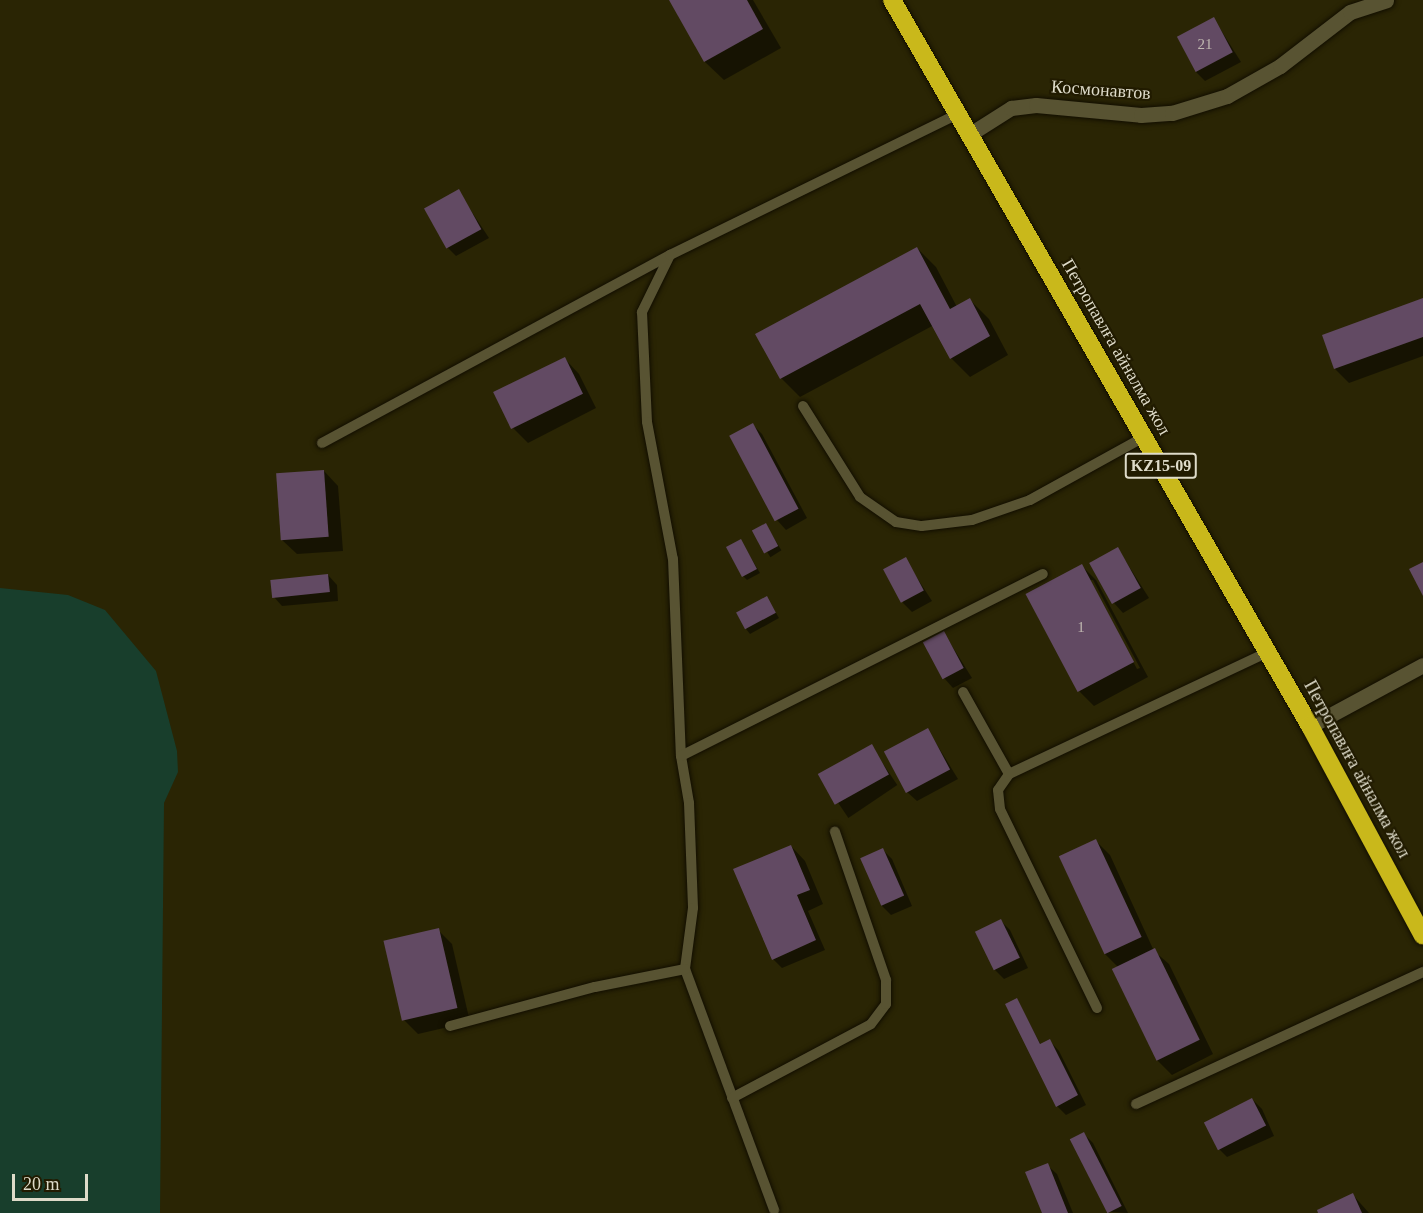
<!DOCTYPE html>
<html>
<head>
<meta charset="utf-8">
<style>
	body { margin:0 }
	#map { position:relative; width:1423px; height:1213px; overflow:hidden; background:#2a2504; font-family:Georgia,serif }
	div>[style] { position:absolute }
	.green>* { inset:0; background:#183e2c }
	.shadow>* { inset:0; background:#0007; transform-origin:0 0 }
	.building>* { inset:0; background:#624a63; transform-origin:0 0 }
	.roads { filter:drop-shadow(0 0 2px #120e00) drop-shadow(0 0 2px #120e00) }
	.lane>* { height:10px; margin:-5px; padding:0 5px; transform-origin:5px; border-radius:5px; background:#585332 }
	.street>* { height:15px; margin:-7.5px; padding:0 7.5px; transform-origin:7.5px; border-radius:7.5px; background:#585332 }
	.highway>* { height:18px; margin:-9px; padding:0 9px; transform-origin:9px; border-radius:9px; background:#c9b81b }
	span { translate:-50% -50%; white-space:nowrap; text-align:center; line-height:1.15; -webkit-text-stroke:4.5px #211b00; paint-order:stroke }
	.number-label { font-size:15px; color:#bfb7b0 }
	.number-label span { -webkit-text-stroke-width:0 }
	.shield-label span { padding:2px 4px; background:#211b00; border:2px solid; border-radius:4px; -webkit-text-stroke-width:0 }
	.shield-label { font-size:16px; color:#dedbc9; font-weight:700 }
	.street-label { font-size:18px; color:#dedbc9 }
	.scale { position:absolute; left:12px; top:1174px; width:76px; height:27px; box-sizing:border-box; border:3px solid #dedbc9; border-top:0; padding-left:8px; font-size:18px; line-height:21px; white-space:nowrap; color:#dedbc9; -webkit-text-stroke:4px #211b00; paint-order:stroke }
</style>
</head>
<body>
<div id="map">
	<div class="green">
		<div style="clip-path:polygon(0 588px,68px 595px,105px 610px,156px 671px,177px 751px,178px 772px,164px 803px,160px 1213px,0 1213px)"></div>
	</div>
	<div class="shadow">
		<div style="clip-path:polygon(670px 0,753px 0,781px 48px,724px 80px,705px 62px)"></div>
		<div style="clip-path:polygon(1214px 19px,1241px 62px,1205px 81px,1196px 72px)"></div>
		<div style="clip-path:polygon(458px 191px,489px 238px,456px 256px,447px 247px)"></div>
		<div style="clip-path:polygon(917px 248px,936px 267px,957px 307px,970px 300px,989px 319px,1008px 355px,970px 377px,951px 358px,934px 325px,800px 397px,781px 378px,757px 334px)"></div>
		<div style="clip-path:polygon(1423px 300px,1423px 356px,1349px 383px,1335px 369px)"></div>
		<div style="clip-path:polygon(565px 359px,579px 374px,596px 408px,528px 443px,513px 428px,496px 394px)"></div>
		<div style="clip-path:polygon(753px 425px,762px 434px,807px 518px,786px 530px,777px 520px,731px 436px)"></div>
		<div style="clip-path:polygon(324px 471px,338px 486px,343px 551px,297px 554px,282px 540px)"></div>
		<div style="left:765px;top:524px;width:31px;height:13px;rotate:58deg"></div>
		<div style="clip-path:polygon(741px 541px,760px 573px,747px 580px,743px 576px)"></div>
		<div style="clip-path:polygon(1118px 549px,1149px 598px,1123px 613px,1114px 603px)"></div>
		<div style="clip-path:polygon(905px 559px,932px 601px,912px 612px,903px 603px)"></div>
		<div style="clip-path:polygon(evenodd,1082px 566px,1096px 580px,1148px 677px,1094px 706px,1080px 692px,1028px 595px,1082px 566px,1090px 580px,1093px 580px,1140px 668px,1137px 669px,1090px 580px)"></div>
		<div style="clip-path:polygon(328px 575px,337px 585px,338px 601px,282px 606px,273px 596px)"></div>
		<div style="clip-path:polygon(767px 598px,779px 618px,750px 634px,746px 629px)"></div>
		<div style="clip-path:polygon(944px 633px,972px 678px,953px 688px,944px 678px)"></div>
		<div style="clip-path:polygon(928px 730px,958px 779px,917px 801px,907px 792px)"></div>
		<div style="left:871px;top:746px;width:47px;height:59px;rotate:56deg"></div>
		<div style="clip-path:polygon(1096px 841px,1110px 855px,1154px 951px,1169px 964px,1213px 1054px,1172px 1075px,1157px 1060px,1114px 970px,1119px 968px,1104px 953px)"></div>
		<div style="clip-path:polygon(791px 846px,805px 861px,823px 904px,808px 911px,825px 950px,782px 968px,773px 959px)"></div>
		<div style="clip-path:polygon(883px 850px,892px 859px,912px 906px,891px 915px,881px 905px)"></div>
		<div style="clip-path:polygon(1001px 921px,1010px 930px,1028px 968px,1004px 979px,995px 970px)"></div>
		<div style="clip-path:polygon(438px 930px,452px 944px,470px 1022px,418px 1034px,404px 1020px)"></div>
		<div style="clip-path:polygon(1017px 1000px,1041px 1045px,1050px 1041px,1059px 1051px,1086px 1105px,1066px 1115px,1057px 1106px)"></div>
		<div style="clip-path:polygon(1252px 1099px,1262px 1109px,1274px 1136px,1227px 1157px,1218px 1148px)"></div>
		<div style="clip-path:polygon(1084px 1134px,1093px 1143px,1128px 1213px,1109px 1212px)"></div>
		<div style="clip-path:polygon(1047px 1165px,1057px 1174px,1073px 1213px,1044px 1213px)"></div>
		<div style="clip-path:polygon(1353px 1195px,1369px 1213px,1320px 1213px)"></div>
	</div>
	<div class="building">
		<div style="clip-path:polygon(669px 0,747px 0,763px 29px,704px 62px)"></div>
		<div style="left:1214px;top:17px;width:40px;height:42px;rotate:62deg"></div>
		<div style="left:459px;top:189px;width:46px;height:40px;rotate:61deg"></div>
		<div style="clip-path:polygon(917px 247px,950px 309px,970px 298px,990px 336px,950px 359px,920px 304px,780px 379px,755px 334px)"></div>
		<div style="clip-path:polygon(1423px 298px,1423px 337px,1334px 369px,1322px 335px)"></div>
		<div style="left:565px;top:357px;width:41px;height:80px;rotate:64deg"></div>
		<div style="left:753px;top:423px;width:97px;height:27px;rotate:62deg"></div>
		<div style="left:324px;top:470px;width:67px;height:48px;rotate:86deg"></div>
		<div style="left:766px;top:523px;width:26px;height:16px;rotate:62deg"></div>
		<div style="left:741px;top:539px;width:34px;height:17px;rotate:62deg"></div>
		<div style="left:1118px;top:547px;width:47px;height:33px;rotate:61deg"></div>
		<div style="left:906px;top:557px;width:38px;height:26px;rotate:62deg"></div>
		<div style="clip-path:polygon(1423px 562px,1423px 596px,1409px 569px)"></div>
		<div style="left:1082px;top:564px;width:111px;height:64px;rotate:62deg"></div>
		<div style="left:328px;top:574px;width:18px;height:58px;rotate:84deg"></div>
		<div style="left:767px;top:596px;width:19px;height:35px;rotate:62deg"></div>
		<div style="left:944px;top:631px;width:42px;height:24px;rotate:62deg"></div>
		<div style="left:928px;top:728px;width:47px;height:50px;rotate:62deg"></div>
		<div style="left:872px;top:744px;width:35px;height:62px;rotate:61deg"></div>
		<div style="left:1096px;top:839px;width:108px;height:41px;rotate:65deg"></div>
		<div style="clip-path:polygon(791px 845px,810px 890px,797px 895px,816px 940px,772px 960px,733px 869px)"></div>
		<div style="left:883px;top:848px;width:52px;height:25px;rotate:66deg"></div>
		<div style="left:1001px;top:919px;width:43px;height:29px;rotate:64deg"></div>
		<div style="left:439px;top:928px;width:82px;height:57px;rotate:77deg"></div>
		<div style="left:1155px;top:948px;width:102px;height:48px;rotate:64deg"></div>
		<div style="clip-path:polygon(1017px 998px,1040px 1044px,1050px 1039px,1078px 1095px,1056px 1107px,1005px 1004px)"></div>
		<div style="left:1252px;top:1098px;width:31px;height:54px;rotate:63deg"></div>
		<div style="left:1084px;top:1132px;width:83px;height:16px;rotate:63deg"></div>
		<div style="clip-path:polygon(1048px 1163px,1068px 1213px,1042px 1213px,1025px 1172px)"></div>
		<div style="clip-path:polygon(1353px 1193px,1362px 1213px,1318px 1213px,1317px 1210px)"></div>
	</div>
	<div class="roads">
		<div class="lane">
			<div style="left:670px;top:255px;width:64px;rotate:116.2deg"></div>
			<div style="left:642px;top:312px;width:110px;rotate:87.4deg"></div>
			<div style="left:647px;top:422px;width:139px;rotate:79.3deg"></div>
			<div style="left:673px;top:559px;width:197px;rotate:87.7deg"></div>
			<div style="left:681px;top:756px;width:48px;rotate:80.3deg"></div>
			<div style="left:689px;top:803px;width:105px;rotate:87.8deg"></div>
			<div style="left:693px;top:908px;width:62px;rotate:97.5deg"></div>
			<div style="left:685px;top:969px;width:257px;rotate:69.7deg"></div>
			<div style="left:803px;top:406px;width:107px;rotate:57.9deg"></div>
			<div style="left:860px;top:497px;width:44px;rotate:34.8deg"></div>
			<div style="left:896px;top:522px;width:26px;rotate:9deg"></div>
			<div style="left:922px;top:526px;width:50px;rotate:-6.8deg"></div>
			<div style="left:972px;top:520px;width:61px;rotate:-19deg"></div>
			<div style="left:1030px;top:500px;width:130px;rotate:-28.9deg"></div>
			<div style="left:322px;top:443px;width:396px;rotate:-28.4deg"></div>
			<div style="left:670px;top:255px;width:321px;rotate:-26.1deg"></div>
			<div style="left:963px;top:692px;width:94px;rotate:60.7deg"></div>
			<div style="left:681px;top:756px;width:405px;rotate:-26.7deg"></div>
			<div style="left:1097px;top:1008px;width:221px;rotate:-116deg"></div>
			<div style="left:1000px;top:809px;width:19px;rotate:-96deg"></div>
			<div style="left:998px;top:790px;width:19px;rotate:-55deg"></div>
			<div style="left:1009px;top:774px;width:286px;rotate:-25.2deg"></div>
			<div style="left:450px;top:1026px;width:150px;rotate:-15.1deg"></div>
			<div style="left:595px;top:987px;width:92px;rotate:-11.3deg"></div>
			<div style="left:732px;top:1098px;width:157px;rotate:-28deg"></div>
			<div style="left:871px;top:1024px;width:25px;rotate:-53deg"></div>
			<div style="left:886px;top:1004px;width:24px;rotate:-90deg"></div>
			<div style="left:886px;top:980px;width:157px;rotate:-109deg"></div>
			<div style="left:1136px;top:1104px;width:316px;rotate:-24.7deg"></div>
		</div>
		<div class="street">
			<div style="left:970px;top:134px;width:49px;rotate:-32.4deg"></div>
			<div style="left:1011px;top:108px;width:25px;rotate:-7deg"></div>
			<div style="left:1036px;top:105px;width:105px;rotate:5.4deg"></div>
			<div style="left:1141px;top:115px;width:31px;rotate:-4deg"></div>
			<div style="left:1172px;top:113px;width:58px;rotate:-17.2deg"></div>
			<div style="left:1227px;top:96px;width:61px;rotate:-29.5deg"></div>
			<div style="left:1280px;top:66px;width:88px;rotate:-37.6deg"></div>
			<div style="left:1350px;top:12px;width:38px;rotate:-18deg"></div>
			<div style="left:1310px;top:726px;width:128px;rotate:-28.4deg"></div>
		</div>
		<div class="highway">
			<div style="left:892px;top:0;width:838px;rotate:60.07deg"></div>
			<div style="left:1310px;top:726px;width:238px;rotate:61.7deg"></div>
		</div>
	</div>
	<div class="number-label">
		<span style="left:1205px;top:45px">21</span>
		<span style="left:1081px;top:628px">1</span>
	</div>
	<div class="shield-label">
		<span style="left:1161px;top:466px">KZ15-09</span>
	</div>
	<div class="street-label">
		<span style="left:1101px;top:90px;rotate:4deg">Космонавтов</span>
		<span style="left:1116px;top:347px;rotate:60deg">Петропавлға айналма жол</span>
		<span style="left:1357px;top:769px;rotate:61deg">Петропавлға айналма жол</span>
	</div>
	<div class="scale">20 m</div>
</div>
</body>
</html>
